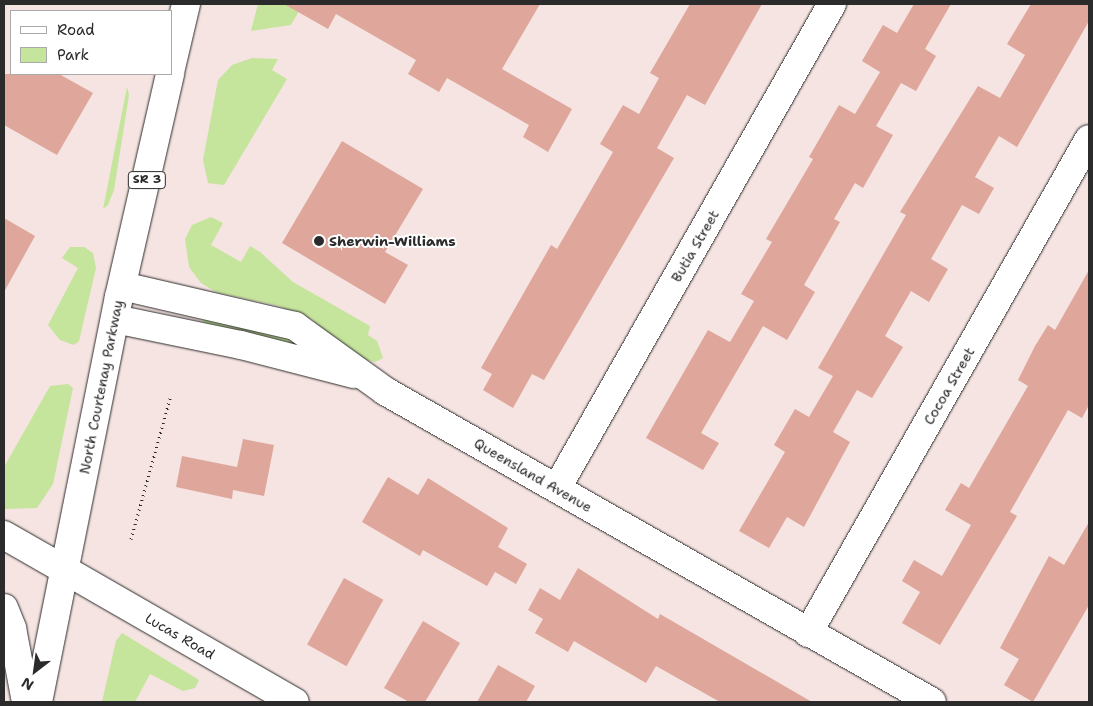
<!DOCTYPE html>
<html>
<head>
<meta charset="utf-8">
<style>
	body { margin:0 }
	#map { position:relative; width:1093px; height:706px; overflow:hidden; background:#f5e4e1; font-family:"Shantell Sans",sans-serif }
	div>[style] { position:absolute }
	.green>* { inset:0; background:#c5e49c }
	.building>* { inset:0; background:#dfa69b; transform-origin:0 0 }
	.path>* { height:3px; margin-top:-1.5px; transform-origin:0; background:repeating-linear-gradient(90deg,#2b2b2b 0 1px,transparent 0 5px) }
	.roads { filter:drop-shadow(0 0 1px #2b2b2b) drop-shadow(0 0 1px #2b2b2b) }
	.street>* { height:28px; margin:-14px; padding:0 14px; transform-origin:14px; border-radius:14px; background:#fff }
	.secondary>* { height:28px; margin:-14px; padding:0 14px; transform-origin:14px; border-radius:14px; background:#fff }
	.primary>* { height:28px; margin:-14px; padding:0 14px; transform-origin:14px; border-radius:14px; background:#fff }
	.dots>* { width:14px; height:14px; translate:-50% -50%; box-sizing:border-box; border:2px solid #fff; border-radius:50% }
	span { translate:-50% -50%; white-space:nowrap; text-align:center; line-height:1.15; -webkit-text-stroke:4px #fff; paint-order:stroke }
	.shield-label span { padding:1px 4px; background:#fff; border:1px solid; border-radius:4px; -webkit-text-stroke-width:0 }
	.shield-label { font-size:12px; color:#2b2b2b; font-weight:700 }
	.poi-label { font-size:14px; color:#2b2b2b; font-weight:700 }
	.left { translate:0 -50%; text-align:left }
	.street-label { font-size:14px; color:#2b2b2b }
	.frame { position:absolute; inset:0; border:5px solid #2b2b2b; pointer-events:none }
	.legend { position:absolute; left:10px; top:10px; width:162px; height:65px; box-sizing:border-box; background:#fff; border:1px solid #aaa; margin:0; padding:6px 9px; list-style:none; font-size:15px; color:#2b2b2b }
	.legend li { display:flex; align-items:center; gap:10px; height:25px }
	.legend b { width:25px; border:1px solid #aaa }
	.north { position:absolute; left:10px; top:646px; width:50px; height:50px; -webkit-text-stroke:4px #fff; paint-order:stroke; rotate:210deg; font-size:14px; font-weight:700; line-height:20px; text-align:center; color:#2b2b2b }
	.north::after { content:''; display:block; margin:auto; width:18px; height:22px; background:#2b2b2b; clip-path:polygon(50% 0,100% 100%,50% 72%,0 100%) }
</style>
</head>
<body>
<div id="map">
	<div class="green">
		<div style="clip-path:polygon(258px 4px,303px 4px,291px 25px,251px 31px)"></div>
		<div style="clip-path:polygon(252px 58px,278px 59px,272px 70px,287px 79px,224px 185px,208px 183px,203px 160px,218px 80px,232px 65px)"></div>
		<div style="clip-path:polygon(127px 87px,129px 95px,114px 190px,108px 205px,103px 209px)"></div>
		<div style="clip-path:polygon(211px 217px,223px 223px,211px 245px,241px 262px,250px 246px,260px 252px,293px 282px,370px 326px,368px 335px,377px 341px,383px 358px,375px 362px,348px 355px,312px 319px,279px 306px,216px 292px,201px 283px,189px 267px,185px 239px,192px 225px)"></div>
		<div style="clip-path:polygon(70px 247px,84px 247px,93px 253px,96px 268px,79px 341px,74px 345px,60px 340px,48px 325px,78px 268px,62px 258px)"></div>
		<div style="clip-path:polygon(201px 316px,291px 337px,319px 351px,205px 326px)"></div>
		<div style="clip-path:polygon(68px 384px,73px 388px,53px 484px,37px 508px,4px 509px,4px 467px,50px 386px)"></div>
		<div style="clip-path:polygon(122px 633px,199px 680px,195px 688px,183px 691px,150px 674px,135px 702px,102px 702px,116px 641px)"></div>
	</div>
	<div class="building">
		<div style="clip-path:polygon(284px 4px,540px 4px,502px 69px,572px 109px,548px 152px,523px 137px,529px 125px,447px 78px,439px 92px,408px 74px,416px 60px,336px 14px,328px 29px)"></div>
		<div style="clip-path:polygon(690px 4px,762px 4px,705px 105px,687px 95px,657px 148px,674px 158px,544px 380px,532px 374px,513px 408px,483px 390px,492px 374px,481px 368px,551px 245px,557px 249px,613px 152px,600px 144px,623px 105px,639px 114px,659px 78px,650px 73px)"></div>
		<div style="clip-path:polygon(914px 4px,951px 4px,925px 49px,936px 56px,916px 91px,901px 83px,876px 126px,893px 135px,863px 188px,855px 183px,834px 219px,840px 222px,804px 285px,815px 292px,787px 340px,763px 326px,701px 433px,719px 443px,703px 470px,646px 438px,708px 330px,730px 342px,754px 301px,741px 294px,772px 242px,766px 239px,813px 159px,809px 157px,839px 105px,855px 114px,880px 72px,862px 61px,883px 25px,897px 33px)"></div>
		<div style="clip-path:polygon(1031px 4px,1089px 4px,1089px 21px,1017px 147px,999px 136px,975px 177px,994px 188px,979px 214px,962px 205px,931px 259px,948px 269px,929px 302px,911px 291px,885px 336px,903px 347px,872px 398px,857px 390px,833px 432px,850px 442px,804px 527px,787px 517px,769px 548px,739px 531px,785px 452px,774px 445px,795px 409px,809px 417px,833px 376px,818px 368px,906px 215px,900px 212px,978px 86px,1000px 98px,1025px 55px,1007px 44px)"></div>
		<div style="clip-path:polygon(4px 74px,59px 74px,93px 93px,57px 155px,4px 125px)"></div>
		<div style="clip-path:polygon(342px 141px,423px 189px,385px 252px,408px 265px,385px 304px,282px 243px)"></div>
		<div style="clip-path:polygon(4px 218px,35px 236px,4px 292px)"></div>
		<div style="clip-path:polygon(1089px 270px,1089px 405px,1082px 418px,1068px 410px,1010px 512px,1017px 516px,940px 645px,902px 623px,920px 592px,902px 581px,914px 560px,942px 576px,971px 525px,945px 510px,961px 483px,969px 488px,1028px 386px,1018px 380px,1035px 346px,1048px 325px,1055px 330px)"></div>
		<div style="clip-path:polygon(243px 439px,274px 445px,264px 496px,233px 490px,232px 499px,176px 487px,182px 456px,237px 467px)"></div>
		<div style="clip-path:polygon(388px 477px,418px 495px,428px 478px,508px 528px,498px 547px,527px 564px,516px 584px,495px 572px,487px 586px,423px 550px,420px 556px,362px 522px)"></div>
		<div style="clip-path:polygon(1089px 522px,1089px 605px,1033px 702px,1004px 685px,1019px 659px,1000px 648px,1049px 556px,1064px 565px)"></div>
		<div style="clip-path:polygon(578px 568px,658px 619px,660px 614px,812px 702px,720px 702px,656px 666px,646px 683px,574px 641px,568px 652px,535px 633px,543px 619px,528px 610px,540px 588px,560px 600px)"></div>
		<div style="left:344px;top:578px;width:45px;height:76px;rotate:29deg"></div>
		<div style="clip-path:polygon(423px 621px,460px 643px,425px 702px,409px 702px,384px 688px)"></div>
		<div style="clip-path:polygon(498px 665px,535px 686px,526px 702px,477px 702px)"></div>
	</div>
	<div class="path">
		<div style="left:131px;top:539px;width:149px;rotate:-74.5deg"></div>
	</div>
	<div class="roads">
		<div class="street">
			<div style="left:122px;top:286px;width:178px;rotate:13deg"></div>
			<div style="left:295px;top:326px;width:111px;rotate:35.8deg"></div>
			<div style="left:385px;top:391px;width:629px;rotate:29.62deg"></div>
			<div style="left:115px;top:319px;width:129px;rotate:11.7deg"></div>
			<div style="left:241px;top:345px;width:117px;rotate:14.4deg"></div>
			<div style="left:557px;top:488px;width:557px;rotate:-60.4deg"></div>
			<div style="left:4px;top:535px;width:70px;rotate:29.8deg"></div>
			<div style="left:808px;top:633px;width:568px;rotate:-60.37deg"></div>
		</div>
		<div class="secondary">
			<div style="left:65px;top:570px;width:265px;rotate:29.9deg"></div>
		</div>
		<div class="primary">
			<div style="left:171px;top:68px;width:66px;rotate:-76.8deg"></div>
			<div style="left:4px;top:608px;width:22px;rotate:68deg"></div>
			<div style="left:12px;top:628px;width:75px;rotate:79.3deg"></div>
			<div style="left:38px;top:702px;width:413px;rotate:-78.7deg"></div>
			<div style="left:119px;top:297px;width:229px;rotate:-77.1deg"></div>
		</div>
	</div>
	<div class="dots">
		<div style="left:319px;top:241px;background:#2b2b2b"></div>
	</div>
	<div class="shield-label">
		<span style="left:147px;top:180px">SR 3</span>
	</div>
	<div class="poi-label">
		<span class="left" style="left:329px;top:241px">Sherwin-Williams</span>
	</div>
	<div class="street-label">
		<span style="left:695px;top:246px;rotate:-60deg">Butia Street</span>
		<span style="left:949px;top:386px;rotate:-60deg">Cocoa Street</span>
		<span style="left:101px;top:387px;rotate:-79deg">North Courtenay Parkway</span>
		<span style="left:533px;top:475px;rotate:30deg">Queensland Avenue</span>
		<span style="left:180px;top:636px;rotate:30deg">Lucas Road</span>
	</div>
	<div class="frame"></div>
	<ul class="legend">
	<li><b style="height:6px;background:#fff"></b>Road</li>
	<li><b style="height:14px;background:#c5e49c"></b>Park</li>
	</ul>
	<div class="north">N</div>
</div>
</body>
</html>
